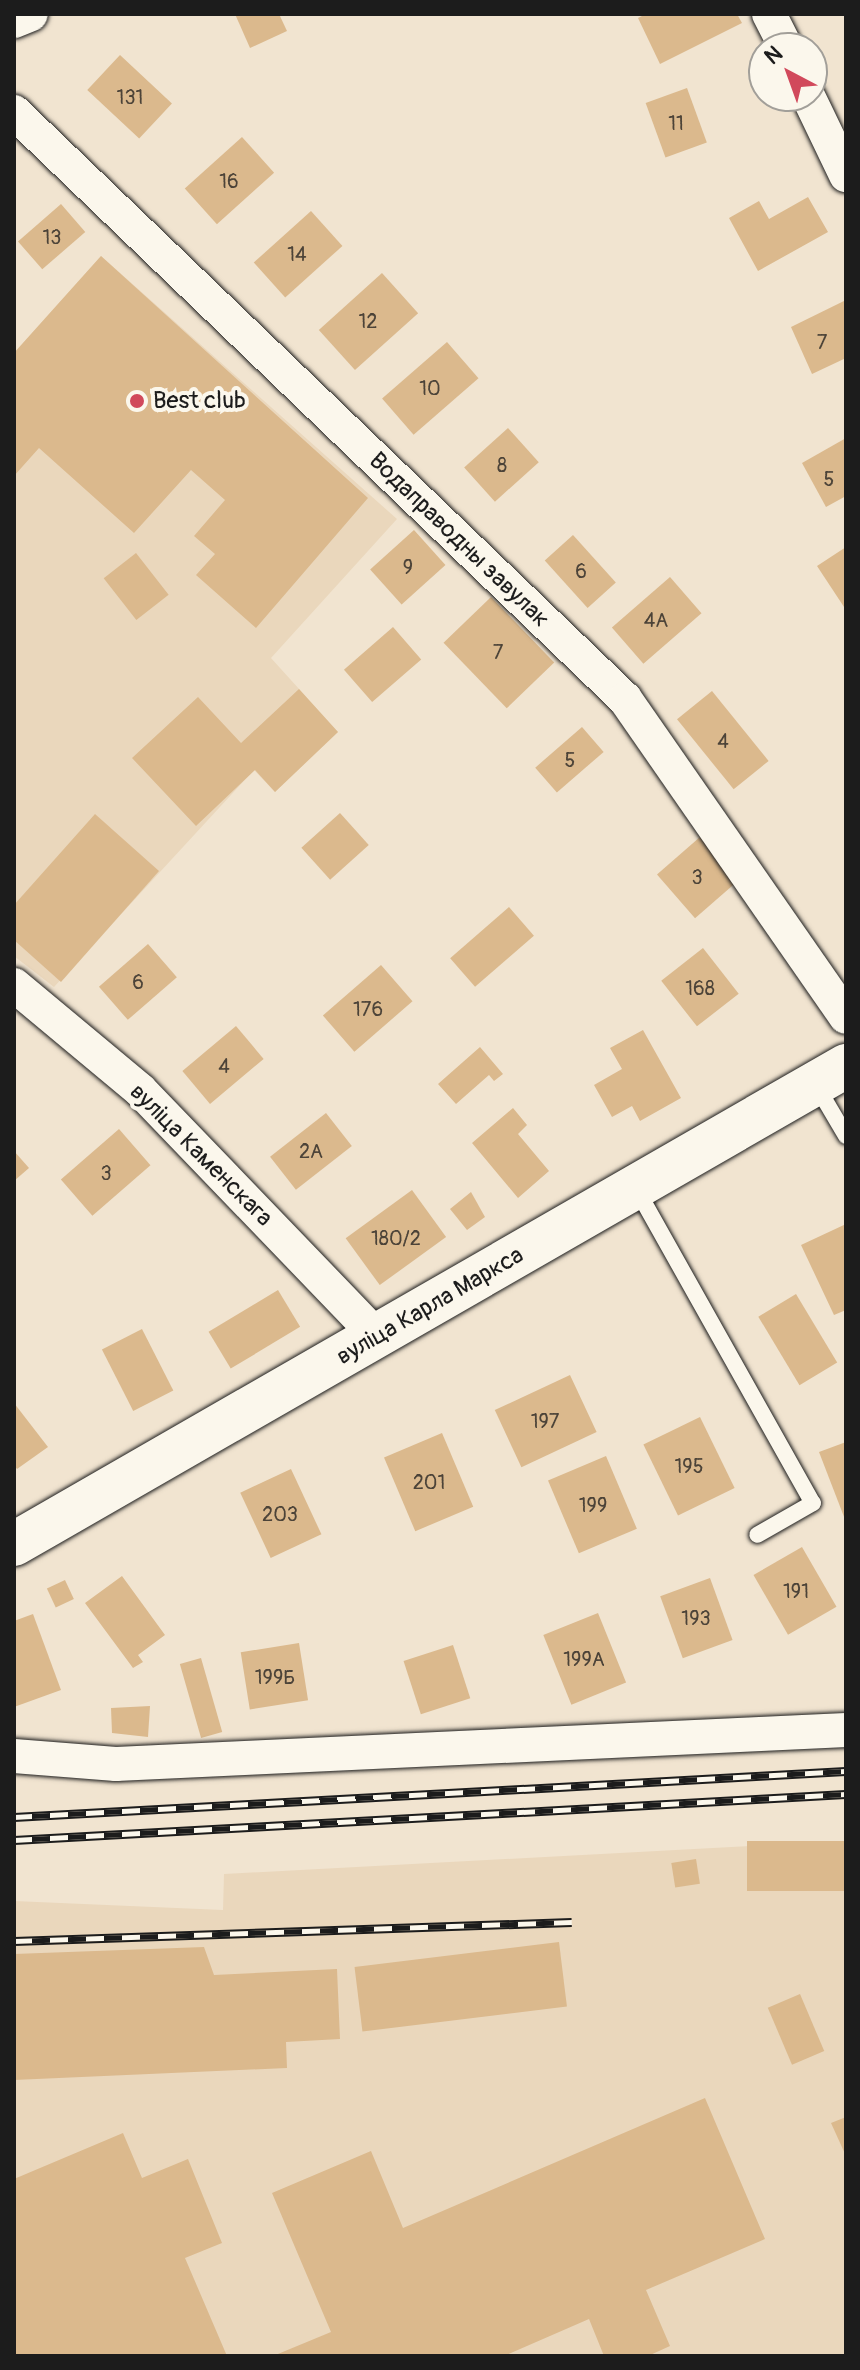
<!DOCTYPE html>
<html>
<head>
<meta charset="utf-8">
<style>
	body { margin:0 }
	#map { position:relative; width:860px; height:2370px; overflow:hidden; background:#f1e4d0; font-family:Pangolin,sans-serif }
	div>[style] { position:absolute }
	.built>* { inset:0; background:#ead7bc }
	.building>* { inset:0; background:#dbb98d; transform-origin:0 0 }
	.roads { filter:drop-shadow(0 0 2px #1c1c1c) drop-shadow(0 0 2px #1c1c1c) }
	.service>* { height:16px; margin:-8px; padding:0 8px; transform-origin:8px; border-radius:8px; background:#fbf7ec }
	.minor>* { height:34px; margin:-17px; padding:0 17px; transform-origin:17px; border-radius:17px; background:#fbf7ec }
	.secondary>* { height:44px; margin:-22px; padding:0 22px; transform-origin:22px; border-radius:22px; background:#fbf7ec }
	.rail>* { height:9px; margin-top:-4.5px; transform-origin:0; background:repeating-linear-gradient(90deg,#fbf7ec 0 18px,#1c1c1c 0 36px); box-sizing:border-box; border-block:2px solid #1c1c1c }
	.dots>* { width:22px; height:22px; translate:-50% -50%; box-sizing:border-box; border:4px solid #fbf7ec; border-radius:50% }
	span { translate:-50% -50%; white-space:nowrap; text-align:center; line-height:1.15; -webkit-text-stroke:8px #fbf7ec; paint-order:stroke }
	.number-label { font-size:20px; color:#4c4338 }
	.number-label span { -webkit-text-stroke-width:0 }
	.poi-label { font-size:24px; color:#1c1c1c }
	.left { translate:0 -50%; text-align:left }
	.street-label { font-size:24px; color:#1c1c1c }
	.frame { position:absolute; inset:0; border:16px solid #1c1c1c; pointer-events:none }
	.north { position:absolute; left:748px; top:32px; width:80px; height:80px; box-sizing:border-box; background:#fbf7ec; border:2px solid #a29f99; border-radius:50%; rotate:319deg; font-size:22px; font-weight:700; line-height:32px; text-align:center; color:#1c1c1c }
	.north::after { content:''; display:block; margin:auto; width:28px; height:36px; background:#d1495b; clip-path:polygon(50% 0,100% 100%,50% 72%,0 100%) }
</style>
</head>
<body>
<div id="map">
	<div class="built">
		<div style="clip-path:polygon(101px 256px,397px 519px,271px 658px,338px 732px,275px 792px,254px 770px,54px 987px,14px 956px,14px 353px)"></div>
		<div style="clip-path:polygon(846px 1841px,846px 2356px,14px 2356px,14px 1901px,223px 1910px,224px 1874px)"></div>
	</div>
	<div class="building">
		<div style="clip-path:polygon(235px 14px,279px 14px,287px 31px,250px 48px)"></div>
		<div style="clip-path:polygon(646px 14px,737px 14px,742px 23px,660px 64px,638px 18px)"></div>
		<div style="left:120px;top:55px;width:71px;height:48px;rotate:43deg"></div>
		<div style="left:687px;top:88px;width:58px;height:44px;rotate:70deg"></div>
		<div style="left:242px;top:137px;width:48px;height:77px;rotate:48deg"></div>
		<div style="clip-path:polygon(808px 197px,828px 232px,758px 271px,729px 218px,759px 201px,769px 219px)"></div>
		<div style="left:61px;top:204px;width:37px;height:57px;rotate:49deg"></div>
		<div style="left:311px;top:211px;width:47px;height:77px;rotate:48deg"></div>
		<div style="clip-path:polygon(101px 256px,368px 498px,256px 628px,196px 575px,215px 554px,194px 536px,225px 500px,191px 470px,134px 533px,39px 448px,14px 476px,14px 353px)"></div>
		<div style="left:382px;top:273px;width:54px;height:85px;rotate:48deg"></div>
		<div style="clip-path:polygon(846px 300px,846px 358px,812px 374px,791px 327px)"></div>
		<div style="left:447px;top:342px;width:48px;height:86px;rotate:49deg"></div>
		<div style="left:508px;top:428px;width:46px;height:59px;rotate:48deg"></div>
		<div style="clip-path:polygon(846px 438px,846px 496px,826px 507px,802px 463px)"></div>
		<div style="left:414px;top:530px;width:47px;height:59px;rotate:48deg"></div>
		<div style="left:573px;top:535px;width:64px;height:38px;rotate:48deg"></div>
		<div style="clip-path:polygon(846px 547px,846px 610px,817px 566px)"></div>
		<div style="left:136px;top:553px;width:53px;height:41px;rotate:52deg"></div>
		<div style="left:670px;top:577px;width:48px;height:77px;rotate:49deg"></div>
		<div style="left:491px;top:597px;width:91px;height:66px;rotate:46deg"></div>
		<div style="left:393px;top:627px;width:43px;height:65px;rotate:49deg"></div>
		<div style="clip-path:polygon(299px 689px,338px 732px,275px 792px,255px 770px,196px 826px,132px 758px,198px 697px,241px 743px)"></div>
		<div style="left:712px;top:691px;width:90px;height:45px;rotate:51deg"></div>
		<div style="left:582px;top:727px;width:33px;height:62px;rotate:49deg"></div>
		<div style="left:340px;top:813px;width:43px;height:52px;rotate:48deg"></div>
		<div style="clip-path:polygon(95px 814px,159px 871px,61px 982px,14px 940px,14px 905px)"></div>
		<div style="left:700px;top:837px;width:58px;height:57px;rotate:49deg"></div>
		<div style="left:509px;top:907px;width:38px;height:78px;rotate:49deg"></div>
		<div style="left:148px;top:944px;width:44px;height:65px;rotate:49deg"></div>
		<div style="left:703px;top:948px;width:58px;height:53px;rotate:52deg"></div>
		<div style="left:381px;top:965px;width:48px;height:77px;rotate:49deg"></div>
		<div style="left:236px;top:1026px;width:43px;height:70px;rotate:50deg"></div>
		<div style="clip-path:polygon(643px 1030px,681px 1098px,640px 1121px,632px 1106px,612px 1117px,594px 1085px,622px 1069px,610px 1048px)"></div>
		<div style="clip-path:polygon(480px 1047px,503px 1074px,494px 1081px,489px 1075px,456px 1104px,438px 1084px)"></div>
		<div style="clip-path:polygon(513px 1108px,527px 1125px,518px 1134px,549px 1171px,518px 1198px,472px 1143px)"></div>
		<div style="left:326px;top:1113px;width:42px;height:71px;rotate:52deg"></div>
		<div style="left:119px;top:1129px;width:48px;height:77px;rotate:49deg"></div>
		<div style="clip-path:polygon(14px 1151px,29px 1168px,14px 1181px)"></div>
		<div style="left:412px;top:1190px;width:58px;height:82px;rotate:54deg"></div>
		<div style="clip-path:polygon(471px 1192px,485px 1217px,467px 1230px,450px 1209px)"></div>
		<div style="clip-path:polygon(846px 1224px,846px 1310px,834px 1315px,801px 1245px)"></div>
		<div style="left:278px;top:1290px;width:43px;height:81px;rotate:59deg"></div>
		<div style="left:796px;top:1294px;width:80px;height:44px;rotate:59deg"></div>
		<div style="left:142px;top:1329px;width:69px;height:45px;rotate:63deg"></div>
		<div style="left:570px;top:1375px;width:63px;height:83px;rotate:65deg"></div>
		<div style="clip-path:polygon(14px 1403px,48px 1447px,17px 1469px,14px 1465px)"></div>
		<div style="left:700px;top:1417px;width:79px;height:63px;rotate:64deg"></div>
		<div style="left:442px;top:1433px;width:80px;height:63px;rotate:67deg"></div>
		<div style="clip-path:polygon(846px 1442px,846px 1522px,819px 1452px)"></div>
		<div style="left:606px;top:1456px;width:79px;height:63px;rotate:67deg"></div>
		<div style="left:291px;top:1469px;width:72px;height:56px;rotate:65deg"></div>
		<div style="left:802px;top:1547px;width:69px;height:56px;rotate:60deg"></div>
		<div style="clip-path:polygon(122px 1576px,165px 1635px,138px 1655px,143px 1662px,133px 1668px,85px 1603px)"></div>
		<div style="left:710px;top:1578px;width:66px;height:53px;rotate:70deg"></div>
		<div style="left:65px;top:1580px;width:21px;height:20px;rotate:65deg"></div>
		<div style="left:598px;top:1613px;width:75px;height:59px;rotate:68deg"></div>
		<div style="clip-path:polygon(33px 1614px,61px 1690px,14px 1707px,14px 1621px)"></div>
		<div style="left:299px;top:1643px;width:58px;height:59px;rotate:81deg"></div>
		<div style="left:453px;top:1645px;width:56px;height:52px;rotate:72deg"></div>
		<div style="left:201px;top:1658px;width:77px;height:22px;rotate:74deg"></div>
		<div style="clip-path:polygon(150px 1706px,148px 1737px,112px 1733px,111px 1708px)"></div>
		<div style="left:846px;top:1841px;width:50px;height:99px;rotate:90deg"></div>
		<div style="left:696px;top:1859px;width:25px;height:25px;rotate:81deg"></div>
		<div style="left:559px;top:1942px;width:65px;height:206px;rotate:83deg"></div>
		<div style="clip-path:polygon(204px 1947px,214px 1975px,337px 1969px,340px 2039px,286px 2042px,287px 2068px,14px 2080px,14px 1954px)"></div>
		<div style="left:800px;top:1994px;width:62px;height:35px;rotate:67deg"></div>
		<div style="clip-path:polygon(705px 2098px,765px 2239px,646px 2290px,670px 2346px,648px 2356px,604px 2356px,589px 2319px,504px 2356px,273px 2356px,331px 2332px,272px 2193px,371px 2151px,403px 2228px)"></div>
		<div style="clip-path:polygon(846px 2117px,846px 2156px,831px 2123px)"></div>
		<div style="clip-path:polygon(123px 2133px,142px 2178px,188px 2159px,222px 2243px,185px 2258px,227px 2356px,14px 2356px,14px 2179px)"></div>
	</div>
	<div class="roads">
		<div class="service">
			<div style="left:816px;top:1085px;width:59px;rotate:59.5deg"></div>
			<div style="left:637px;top:1190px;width:359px;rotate:60.7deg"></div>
			<div style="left:813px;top:1503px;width:64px;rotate:150.3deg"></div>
		</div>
		<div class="minor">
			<div style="left:769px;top:14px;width:38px;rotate:63deg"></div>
			<div style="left:14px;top:21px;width:18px;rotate:-22deg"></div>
			<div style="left:808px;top:96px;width:88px;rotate:64.3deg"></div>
			<div style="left:14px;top:112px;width:847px;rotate:43.85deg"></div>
			<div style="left:625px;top:699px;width:387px;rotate:55.2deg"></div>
			<div style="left:14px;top:985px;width:164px;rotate:39.8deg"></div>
			<div style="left:140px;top:1090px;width:342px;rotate:46.1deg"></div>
			<div style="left:14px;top:1756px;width:102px;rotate:4.5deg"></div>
			<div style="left:116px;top:1764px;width:731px;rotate:-2.67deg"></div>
		</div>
		<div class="secondary">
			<div style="left:14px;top:1544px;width:960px;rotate:-29.88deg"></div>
		</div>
	</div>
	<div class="rail">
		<div style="left:14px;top:1817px;width:833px;rotate:-3.16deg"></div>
		<div style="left:14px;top:1840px;width:833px;rotate:-3.16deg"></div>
		<div style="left:14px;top:1941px;width:558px;rotate:-1.95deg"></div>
	</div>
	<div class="dots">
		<div style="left:137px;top:401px;background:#d1495b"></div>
	</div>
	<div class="number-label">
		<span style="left:130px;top:97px">131</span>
		<span style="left:676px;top:123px">11</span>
		<span style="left:229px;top:181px">16</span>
		<span style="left:52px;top:237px">13</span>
		<span style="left:297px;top:254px">14</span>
		<span style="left:368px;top:321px">12</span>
		<span style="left:822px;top:342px">7</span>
		<span style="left:430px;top:388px">10</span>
		<span style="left:502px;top:465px">8</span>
		<span style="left:829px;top:479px">5</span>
		<span style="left:408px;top:567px">9</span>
		<span style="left:581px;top:571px">6</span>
		<span style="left:656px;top:620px">4А</span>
		<span style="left:498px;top:652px">7</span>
		<span style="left:723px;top:741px">4</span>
		<span style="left:570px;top:760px">5</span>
		<span style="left:697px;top:877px">3</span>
		<span style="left:138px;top:982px">6</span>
		<span style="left:700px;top:988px">168</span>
		<span style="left:368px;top:1009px">176</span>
		<span style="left:224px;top:1066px">4</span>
		<span style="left:311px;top:1151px">2А</span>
		<span style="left:106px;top:1173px">3</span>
		<span style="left:396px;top:1238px">180/2</span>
		<span style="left:545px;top:1421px">197</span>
		<span style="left:689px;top:1466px">195</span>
		<span style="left:429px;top:1482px">201</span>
		<span style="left:593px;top:1505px">199</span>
		<span style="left:280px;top:1514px">203</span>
		<span style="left:796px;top:1591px">191</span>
		<span style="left:696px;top:1618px">193</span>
		<span style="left:584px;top:1659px">199А</span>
		<span style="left:275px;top:1677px">199Б</span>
	</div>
	<div class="poi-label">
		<span class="left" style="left:153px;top:401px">Best club</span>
	</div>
	<div class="street-label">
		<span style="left:459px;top:540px;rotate:44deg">Водаправодны завулак</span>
		<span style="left:201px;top:1155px;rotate:45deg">вуліца Каменскага</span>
		<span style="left:430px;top:1306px;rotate:-30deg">вуліца Карла Маркса</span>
	</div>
	<div class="frame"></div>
	<div class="north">N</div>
</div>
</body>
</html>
